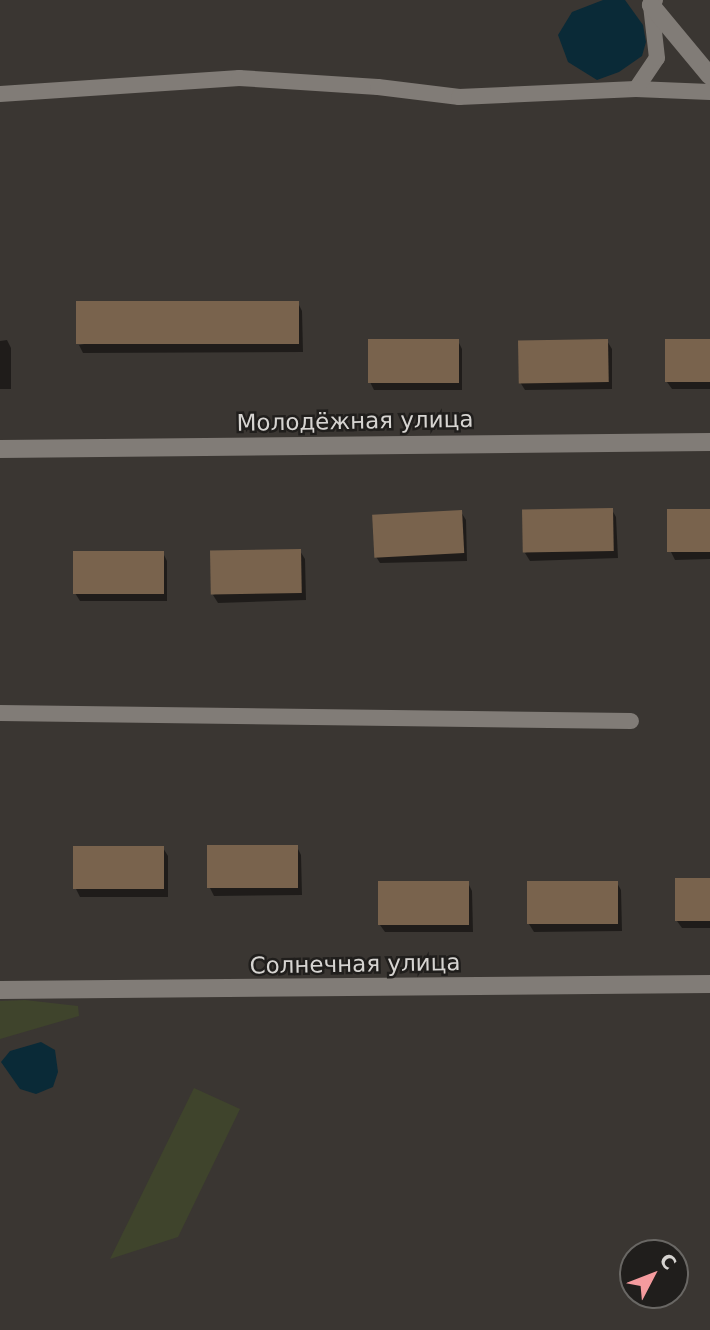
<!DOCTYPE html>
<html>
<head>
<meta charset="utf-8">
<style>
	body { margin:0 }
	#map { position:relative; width:710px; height:1330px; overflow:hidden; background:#3a3632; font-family:"DejaVu Sans",sans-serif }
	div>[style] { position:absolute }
	.green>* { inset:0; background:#3f442c }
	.water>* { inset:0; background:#0a2a37 }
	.shadow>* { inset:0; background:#0007 }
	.building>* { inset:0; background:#79634d; transform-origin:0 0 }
	.lane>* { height:16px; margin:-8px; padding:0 8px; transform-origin:8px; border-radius:8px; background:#817c77 }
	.street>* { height:18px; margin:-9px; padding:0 9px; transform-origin:9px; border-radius:9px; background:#817c77 }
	span { translate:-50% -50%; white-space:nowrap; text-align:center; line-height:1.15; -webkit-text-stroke:5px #201e1c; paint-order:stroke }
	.street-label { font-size:23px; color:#d6d4d1 }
	.north { position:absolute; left:619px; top:1239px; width:70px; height:70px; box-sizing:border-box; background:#201e1c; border:2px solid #696764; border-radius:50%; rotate:48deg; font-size:19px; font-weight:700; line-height:28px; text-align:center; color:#d6d4d1 }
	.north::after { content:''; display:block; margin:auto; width:24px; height:32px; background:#f59b9e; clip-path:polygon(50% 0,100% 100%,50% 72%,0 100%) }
</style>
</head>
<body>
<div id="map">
	<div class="green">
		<div style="clip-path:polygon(25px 1000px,78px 1006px,79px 1016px,0 1039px,0 1001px)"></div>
		<div style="clip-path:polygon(194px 1088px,240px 1109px,178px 1237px,110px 1259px)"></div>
	</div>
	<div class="water">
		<div style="clip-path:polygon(603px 0,625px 0,643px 25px,646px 42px,642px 56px,619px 72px,597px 80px,568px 62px,558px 35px,572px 12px)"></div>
		<div style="clip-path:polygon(41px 1042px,55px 1050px,58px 1072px,53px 1087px,36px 1094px,20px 1089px,1px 1062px,10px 1051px)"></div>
	</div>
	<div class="shadow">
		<div style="clip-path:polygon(298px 303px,302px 311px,303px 352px,83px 353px,79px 345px)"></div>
		<div style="clip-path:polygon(7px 340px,11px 348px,11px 389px,0 389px,0 341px)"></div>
		<div style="clip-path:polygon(458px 341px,462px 349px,462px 390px,374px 390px,370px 382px)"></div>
		<div style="clip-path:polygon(607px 341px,612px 349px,612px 389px,525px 390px,520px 382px)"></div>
		<div style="clip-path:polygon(710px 341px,710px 389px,672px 389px,667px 382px)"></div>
		<div style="clip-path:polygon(612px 510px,616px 517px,618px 558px,530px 561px,525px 553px)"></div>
		<div style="clip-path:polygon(710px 510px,710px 559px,675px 560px,671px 552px)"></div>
		<div style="clip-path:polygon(461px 512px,466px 520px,467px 561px,380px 563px,375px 555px)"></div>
		<div style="clip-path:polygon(300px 551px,305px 559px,306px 600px,218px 603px,213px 595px)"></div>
		<div style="clip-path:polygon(163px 553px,167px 561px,167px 601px,80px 601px,75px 593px)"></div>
		<div style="clip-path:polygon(297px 847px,301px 855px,302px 895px,214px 896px,210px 888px)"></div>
		<div style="clip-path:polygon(163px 848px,168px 856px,168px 897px,80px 897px,76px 889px)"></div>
		<div style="clip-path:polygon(710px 880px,710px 928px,682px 928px,677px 921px)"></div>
		<div style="clip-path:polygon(468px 883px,472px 891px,473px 932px,385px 932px,380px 925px)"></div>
		<div style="clip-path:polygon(617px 883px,621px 890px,622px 931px,534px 932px,529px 924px)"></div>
	</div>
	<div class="building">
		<div style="left:299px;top:301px;width:43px;height:223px;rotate:90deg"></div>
		<div style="left:368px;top:339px;width:91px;height:44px"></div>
		<div style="left:608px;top:339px;width:43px;height:90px;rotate:89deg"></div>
		<div style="left:665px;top:339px;width:45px;height:43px"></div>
		<div style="left:613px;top:508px;width:43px;height:91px;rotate:89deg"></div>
		<div style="left:710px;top:509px;width:43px;height:43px;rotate:90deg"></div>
		<div style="left:462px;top:510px;width:43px;height:90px;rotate:87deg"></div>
		<div style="left:301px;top:549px;width:44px;height:91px;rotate:89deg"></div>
		<div style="left:73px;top:551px;width:91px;height:43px"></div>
		<div style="left:298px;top:845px;width:43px;height:91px;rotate:90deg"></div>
		<div style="left:164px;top:846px;width:43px;height:91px;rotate:90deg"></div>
		<div style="left:675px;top:878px;width:35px;height:43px"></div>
		<div style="left:469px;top:881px;width:44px;height:91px;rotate:90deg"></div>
		<div style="left:527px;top:881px;width:91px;height:43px"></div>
	</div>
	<div class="lane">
		<div style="left:636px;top:89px;width:74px;rotate:2.3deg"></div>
		<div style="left:0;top:94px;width:240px;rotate:-3.8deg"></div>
		<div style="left:239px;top:78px;width:139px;rotate:3.7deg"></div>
		<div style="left:378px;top:87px;width:82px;rotate:7deg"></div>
		<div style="left:459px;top:97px;width:177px;rotate:-2.6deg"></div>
		<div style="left:636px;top:89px;width:37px;rotate:-56deg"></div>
		<div style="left:657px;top:58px;width:53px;rotate:-96.5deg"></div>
		<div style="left:0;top:713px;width:631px;rotate:0.73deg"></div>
	</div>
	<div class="street">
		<div style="left:654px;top:0;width:6px;rotate:121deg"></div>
		<div style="left:651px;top:5px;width:92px;rotate:50.3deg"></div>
		<div style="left:0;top:449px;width:710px;rotate:-0.56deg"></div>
		<div style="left:0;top:990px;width:710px;rotate:-0.48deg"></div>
	</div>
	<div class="street-label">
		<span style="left:355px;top:421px;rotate:-1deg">Молодёжная улица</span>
		<span style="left:355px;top:964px;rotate:-1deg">Солнечная улица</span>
	</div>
	<div class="north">С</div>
</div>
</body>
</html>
